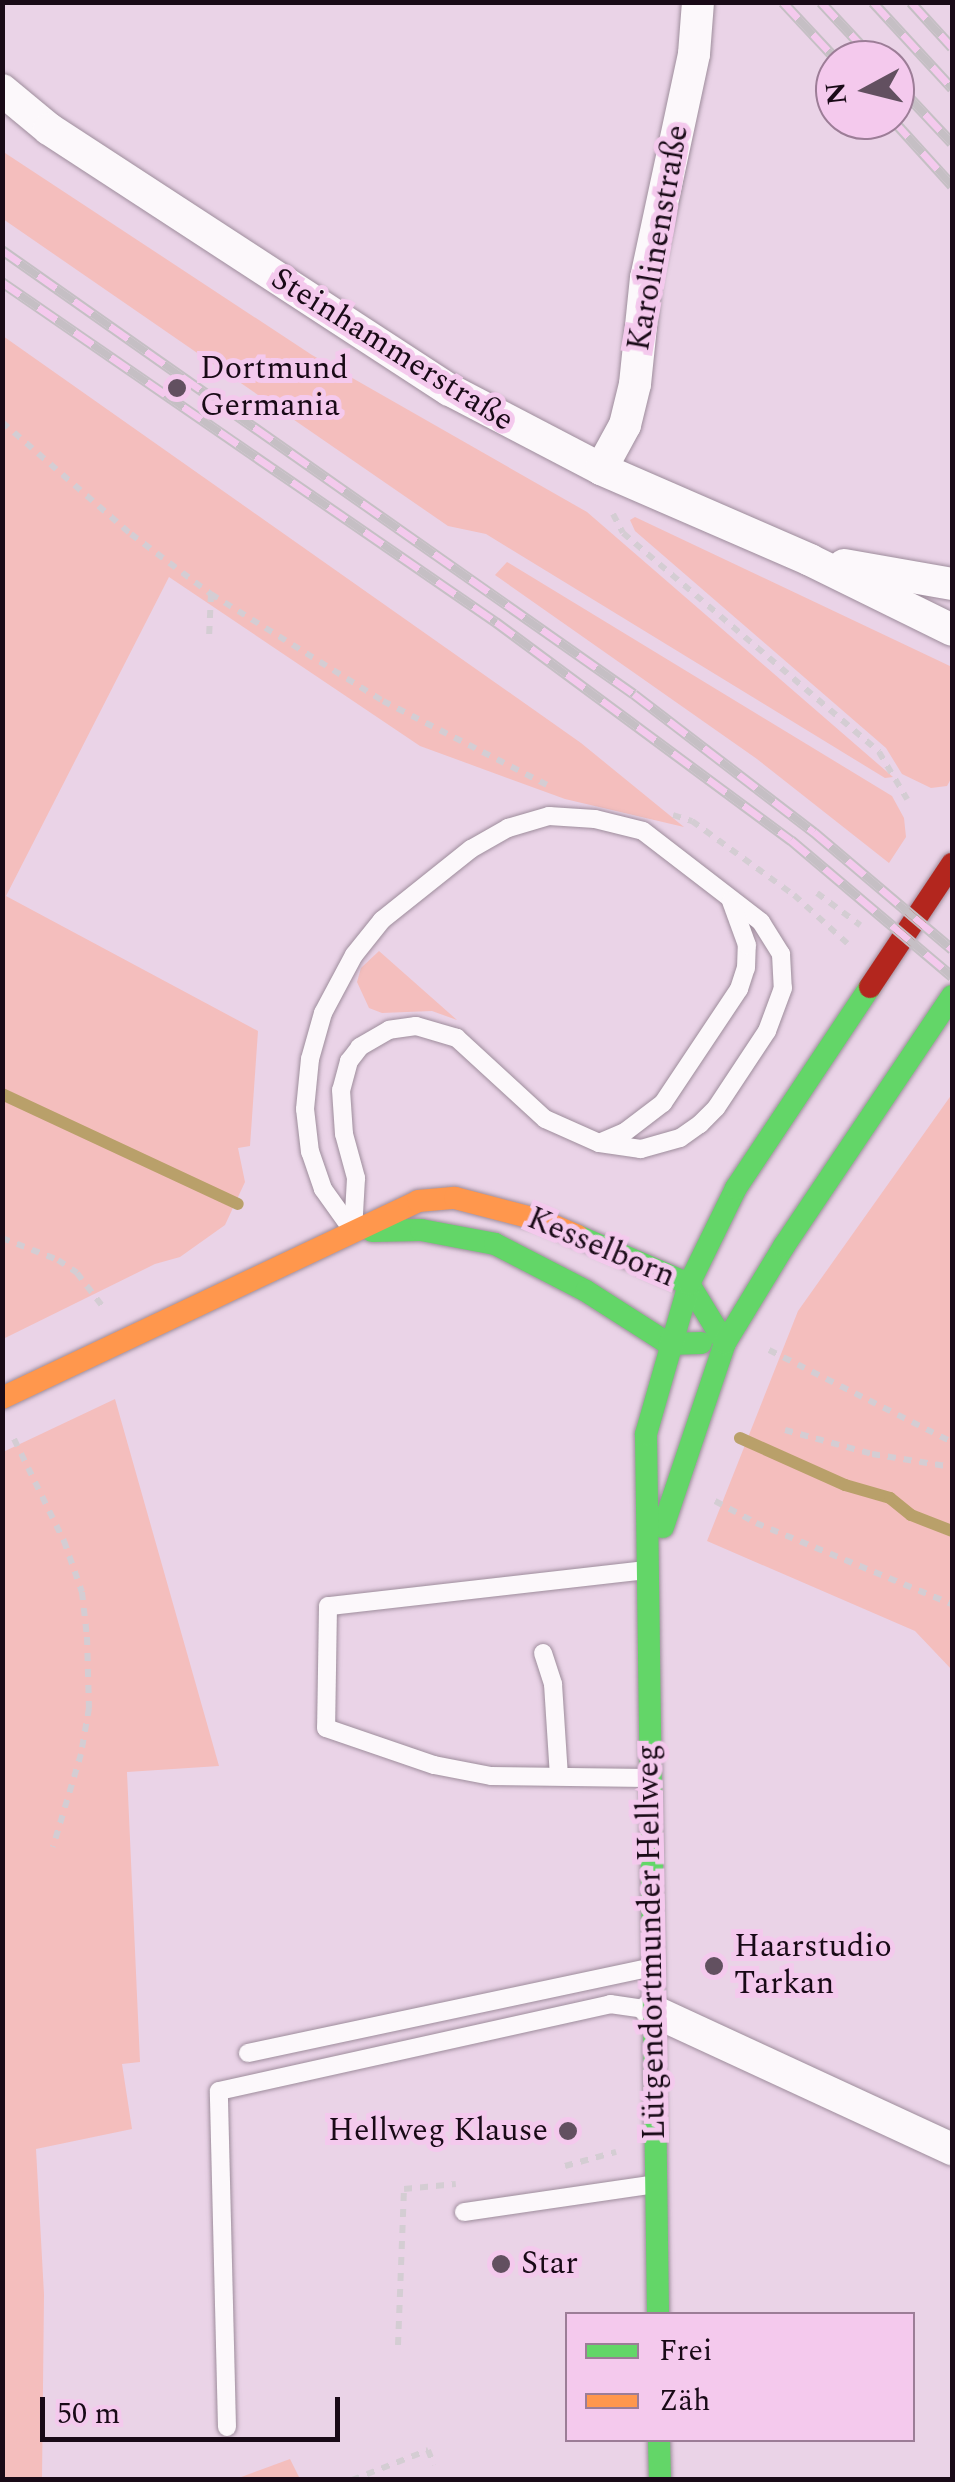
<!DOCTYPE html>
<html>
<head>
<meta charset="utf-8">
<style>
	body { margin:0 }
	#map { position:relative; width:955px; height:2482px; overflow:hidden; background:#ead3e7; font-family:Spectral,serif }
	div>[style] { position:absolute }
	.green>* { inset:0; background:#f4bebd }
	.stream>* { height:12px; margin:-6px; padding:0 6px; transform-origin:6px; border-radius:6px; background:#b9a06a }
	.path>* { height:6px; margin-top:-3px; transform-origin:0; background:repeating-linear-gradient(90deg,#d4cdd3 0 8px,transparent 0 16px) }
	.roads { filter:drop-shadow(0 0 2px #9e8d9c) drop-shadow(0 0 2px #9e8d9c) }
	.lane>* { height:18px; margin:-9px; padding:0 9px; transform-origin:9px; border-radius:9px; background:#fcf8fb }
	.street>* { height:32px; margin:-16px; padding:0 16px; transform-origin:16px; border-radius:16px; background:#fcf8fb }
	.fast>* { height:22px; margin:-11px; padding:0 11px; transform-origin:11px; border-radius:11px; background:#63d668 }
	.slow>* { height:22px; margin:-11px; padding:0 11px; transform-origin:11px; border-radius:11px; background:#ff974d }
	.jam>* { height:22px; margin:-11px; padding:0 11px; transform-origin:11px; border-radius:11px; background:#b3261e }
	.rail>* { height:11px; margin-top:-5.5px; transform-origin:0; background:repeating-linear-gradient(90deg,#f4c9ed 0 22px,#c5bfc4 0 44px); box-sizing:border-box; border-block:2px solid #c5bfc4 }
	.dots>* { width:28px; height:28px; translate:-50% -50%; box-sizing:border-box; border:5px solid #f4c9ed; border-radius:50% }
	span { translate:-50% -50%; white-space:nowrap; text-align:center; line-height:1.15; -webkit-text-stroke:10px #f4c9ed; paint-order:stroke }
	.street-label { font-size:32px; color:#190a17 }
	.poi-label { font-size:32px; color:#190a17 }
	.left { translate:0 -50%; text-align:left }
	.right { translate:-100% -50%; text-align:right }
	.frame { position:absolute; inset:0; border:5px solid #190a17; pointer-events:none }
	.legend { position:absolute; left:565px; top:2312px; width:350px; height:130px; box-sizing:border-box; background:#f4c9ed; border:2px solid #9c7d97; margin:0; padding:12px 18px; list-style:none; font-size:30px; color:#190a17 }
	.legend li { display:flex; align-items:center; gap:20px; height:50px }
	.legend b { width:50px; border:2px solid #9c7d97 }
	.north { position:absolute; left:815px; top:40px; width:100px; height:100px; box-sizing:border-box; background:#f4c9ed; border:2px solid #9c7d97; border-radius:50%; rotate:263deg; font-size:28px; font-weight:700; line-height:40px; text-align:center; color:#190a17 }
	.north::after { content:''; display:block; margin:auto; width:35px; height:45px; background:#625060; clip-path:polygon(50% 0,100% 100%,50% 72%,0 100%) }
	.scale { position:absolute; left:40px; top:2397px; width:300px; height:45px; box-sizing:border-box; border:5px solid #190a17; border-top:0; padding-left:12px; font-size:30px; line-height:35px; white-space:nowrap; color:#190a17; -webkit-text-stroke:8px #f4c9ed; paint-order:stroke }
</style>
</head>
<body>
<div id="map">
	<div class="green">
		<div style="clip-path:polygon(2px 151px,312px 355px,587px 512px,893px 777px,885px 778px,486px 534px,448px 526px,3px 219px)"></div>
		<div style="clip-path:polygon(3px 336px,581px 743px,684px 827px,565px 799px,420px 746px,169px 577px,6px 896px,258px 1031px,250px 1146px,238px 1148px,245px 1182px,225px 1225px,180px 1257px,155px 1264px,3px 1339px)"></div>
		<div style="clip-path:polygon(635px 517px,952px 667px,952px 777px,947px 786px,931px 788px,902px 774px,886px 748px,635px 531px,630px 520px)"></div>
		<div style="clip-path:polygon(507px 562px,892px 796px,904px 818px,906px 837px,889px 863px,757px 759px,495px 575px)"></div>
		<div style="clip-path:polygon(379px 951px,457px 1020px,432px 1011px,382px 1013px,369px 1008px,357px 982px,361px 968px)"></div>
		<div style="clip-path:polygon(952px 1094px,952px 1670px,915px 1631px,707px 1541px,798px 1311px)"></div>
		<div style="clip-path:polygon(115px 1399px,219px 1766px,127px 1772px,140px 2062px,122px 2064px,132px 2129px,36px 2149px,44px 2294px,42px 2479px,3px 2479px,3px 1452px)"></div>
		<div style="clip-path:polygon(290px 2459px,300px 2479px,236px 2479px)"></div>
	</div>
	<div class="stream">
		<div style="left:2px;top:1094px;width:260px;rotate:25deg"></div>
		<div style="left:740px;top:1438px;width:115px;rotate:24.1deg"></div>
		<div style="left:845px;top:1485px;width:47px;rotate:16.1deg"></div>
		<div style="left:890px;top:1498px;width:27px;rotate:39deg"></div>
		<div style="left:911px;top:1515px;width:44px;rotate:21.3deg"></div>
	</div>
	<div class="path">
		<div style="left:2px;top:422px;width:171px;rotate:41deg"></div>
		<div style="left:131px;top:534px;width:100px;rotate:36.9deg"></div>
		<div style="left:211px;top:594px;width:44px;rotate:92.6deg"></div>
		<div style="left:613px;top:514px;width:21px;rotate:62deg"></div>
		<div style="left:623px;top:533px;width:337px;rotate:40.5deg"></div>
		<div style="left:879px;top:752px;width:55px;rotate:59.2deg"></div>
		<div style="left:211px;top:594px;width:203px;rotate:31.9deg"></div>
		<div style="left:383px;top:701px;width:186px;rotate:27.1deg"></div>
		<div style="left:673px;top:815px;width:20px;rotate:18deg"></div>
		<div style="left:692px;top:821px;width:126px;rotate:36deg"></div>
		<div style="left:794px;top:895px;width:72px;rotate:42.2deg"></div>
		<div style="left:817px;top:893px;width:54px;rotate:36.7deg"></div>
		<div style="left:2px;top:1238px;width:60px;rotate:21.4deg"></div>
		<div style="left:58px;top:1260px;width:23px;rotate:34deg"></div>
		<div style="left:77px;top:1273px;width:43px;rotate:52.6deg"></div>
		<div style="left:769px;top:1350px;width:205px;rotate:26.7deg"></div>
		<div style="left:785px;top:1430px;width:90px;rotate:15.4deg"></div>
		<div style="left:872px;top:1454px;width:81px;rotate:9.2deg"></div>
		<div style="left:14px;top:1439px;width:114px;rotate:63.9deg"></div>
		<div style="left:64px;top:1541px;width:54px;rotate:70.6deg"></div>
		<div style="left:82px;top:1592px;width:45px;rotate:83.7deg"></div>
		<div style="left:87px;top:1637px;width:71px;rotate:88.4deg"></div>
		<div style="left:89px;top:1708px;width:47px;rotate:99.9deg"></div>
		<div style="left:81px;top:1754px;width:97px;rotate:106.8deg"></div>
		<div style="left:715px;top:1501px;width:47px;rotate:28.2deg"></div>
		<div style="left:756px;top:1523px;width:212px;rotate:22.5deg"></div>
		<div style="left:565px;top:2166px;width:53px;rotate:-15.4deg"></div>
		<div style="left:398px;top:2345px;width:156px;rotate:-87.8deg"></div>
		<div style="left:404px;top:2189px;width:52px;rotate:-5.5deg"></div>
		<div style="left:352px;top:2480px;width:82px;rotate:-21.5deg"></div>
		<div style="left:428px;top:2450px;width:16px;rotate:68deg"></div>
	</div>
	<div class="roads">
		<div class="lane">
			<div style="left:549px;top:816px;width:46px;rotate:3.7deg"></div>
			<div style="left:595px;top:819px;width:49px;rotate:14deg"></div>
			<div style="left:643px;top:831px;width:149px;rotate:37.6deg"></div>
			<div style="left:761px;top:922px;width:38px;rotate:58deg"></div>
			<div style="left:781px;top:954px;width:34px;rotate:87deg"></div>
			<div style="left:783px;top:988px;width:46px;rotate:110.4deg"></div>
			<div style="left:767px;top:1031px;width:92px;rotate:123.5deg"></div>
			<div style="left:716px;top:1108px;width:23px;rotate:135deg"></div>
			<div style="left:700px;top:1124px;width:24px;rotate:145deg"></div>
			<div style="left:680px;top:1138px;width:41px;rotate:164.2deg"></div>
			<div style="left:641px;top:1149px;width:42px;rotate:-171.9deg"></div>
			<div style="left:599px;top:1143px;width:59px;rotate:-156deg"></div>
			<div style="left:545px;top:1119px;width:120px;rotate:-137.4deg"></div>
			<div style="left:457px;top:1038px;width:43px;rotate:-163.7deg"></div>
			<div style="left:416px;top:1026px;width:27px;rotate:172deg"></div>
			<div style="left:389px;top:1030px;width:34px;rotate:150deg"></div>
			<div style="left:360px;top:1047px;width:18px;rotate:128deg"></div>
			<div style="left:349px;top:1061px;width:30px;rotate:105deg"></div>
			<div style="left:341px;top:1090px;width:44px;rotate:86.1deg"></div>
			<div style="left:344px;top:1134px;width:46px;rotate:74.7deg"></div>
			<div style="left:356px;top:1178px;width:53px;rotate:93.2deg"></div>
			<div style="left:353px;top:1231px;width:52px;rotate:-125.5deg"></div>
			<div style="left:323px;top:1189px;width:39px;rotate:-109deg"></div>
			<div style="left:310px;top:1152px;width:43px;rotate:-96.6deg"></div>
			<div style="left:305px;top:1109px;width:50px;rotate:-84.3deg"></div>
			<div style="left:310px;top:1059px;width:48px;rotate:-74.2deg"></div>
			<div style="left:323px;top:1013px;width:66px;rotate:-61.9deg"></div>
			<div style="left:354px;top:955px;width:45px;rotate:-51.3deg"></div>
			<div style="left:382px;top:920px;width:114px;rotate:-38.6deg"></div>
			<div style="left:471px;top:849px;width:43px;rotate:-29.6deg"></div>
			<div style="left:508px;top:828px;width:43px;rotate:-16.3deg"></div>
			<div style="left:599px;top:1143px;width:28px;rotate:-23deg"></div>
			<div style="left:625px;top:1132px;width:48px;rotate:-37.3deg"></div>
			<div style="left:663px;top:1103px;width:137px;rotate:-56.3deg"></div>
			<div style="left:739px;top:989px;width:22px;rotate:-72deg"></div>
			<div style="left:746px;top:968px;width:23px;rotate:-88deg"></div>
			<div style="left:747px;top:945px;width:47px;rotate:-110deg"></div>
			<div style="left:646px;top:1570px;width:320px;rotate:173.5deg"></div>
			<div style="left:328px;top:1606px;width:122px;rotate:90.9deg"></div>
			<div style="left:326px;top:1728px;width:114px;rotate:18.9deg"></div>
			<div style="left:434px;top:1765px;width:58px;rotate:10.9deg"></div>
			<div style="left:491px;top:1776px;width:157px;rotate:0.7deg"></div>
			<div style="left:543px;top:1653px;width:33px;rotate:72deg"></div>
			<div style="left:553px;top:1684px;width:92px;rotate:86.3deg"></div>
			<div style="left:248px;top:2053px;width:412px;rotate:-12deg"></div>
			<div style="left:464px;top:2212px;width:193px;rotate:-8.3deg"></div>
			<div style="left:227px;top:2427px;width:336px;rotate:-91.4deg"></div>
			<div style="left:219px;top:2091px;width:401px;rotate:-12.5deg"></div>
			<div style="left:610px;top:2004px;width:41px;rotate:8.3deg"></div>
		</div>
		<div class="street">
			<div style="left:2px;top:90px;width:61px;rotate:39.7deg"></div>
			<div style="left:49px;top:129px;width:478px;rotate:33.1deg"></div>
			<div style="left:450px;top:390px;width:170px;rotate:27.6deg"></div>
			<div style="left:601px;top:469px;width:228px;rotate:23.5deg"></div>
			<div style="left:810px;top:560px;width:158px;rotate:26.2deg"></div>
			<div style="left:601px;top:469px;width:50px;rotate:-61.4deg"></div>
			<div style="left:625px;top:425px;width:42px;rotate:-76.3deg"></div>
			<div style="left:635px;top:384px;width:107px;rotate:-84.1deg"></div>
			<div style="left:646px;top:278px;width:229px;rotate:-77.9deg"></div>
			<div style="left:694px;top:54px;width:52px;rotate:-85.6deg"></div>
			<div style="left:844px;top:565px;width:110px;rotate:10deg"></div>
			<div style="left:651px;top:2010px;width:332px;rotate:24.8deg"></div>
		</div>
		<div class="fast">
			<div style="left:372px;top:1231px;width:49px;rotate:-1.2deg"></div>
			<div style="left:421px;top:1230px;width:75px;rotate:10.7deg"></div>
			<div style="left:495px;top:1244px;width:102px;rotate:27.3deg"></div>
			<div style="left:586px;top:1291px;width:98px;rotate:32.6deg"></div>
			<div style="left:669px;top:1344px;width:32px;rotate:-2deg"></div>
			<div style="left:578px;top:1236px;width:121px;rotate:23.4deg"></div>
			<div style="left:689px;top:1284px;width:69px;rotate:58.6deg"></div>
			<div style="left:663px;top:1527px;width:194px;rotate:-71.4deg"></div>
			<div style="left:725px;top:1343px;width:114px;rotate:-58.7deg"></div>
			<div style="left:784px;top:1246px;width:301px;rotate:-56.1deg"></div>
			<div style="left:658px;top:2314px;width:880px;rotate:-90.78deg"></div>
			<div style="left:646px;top:1434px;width:156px;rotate:-74deg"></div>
			<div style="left:689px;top:1284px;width:107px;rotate:-63.9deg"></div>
			<div style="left:736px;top:1188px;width:242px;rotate:-56.3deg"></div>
			<div style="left:659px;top:2440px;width:40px;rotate:88.6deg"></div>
		</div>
		<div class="slow">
			<div style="left:2px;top:1398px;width:460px;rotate:-25.3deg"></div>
			<div style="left:418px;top:1201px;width:37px;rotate:-5deg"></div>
			<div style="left:455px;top:1198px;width:88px;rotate:14.5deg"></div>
			<div style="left:540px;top:1220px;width:41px;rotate:22.8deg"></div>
		</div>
		<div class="jam">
			<div style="left:870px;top:987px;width:148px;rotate:-56.3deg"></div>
		</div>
	</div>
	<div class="rail">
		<div style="left:783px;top:2px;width:79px;rotate:47deg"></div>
		<div style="left:821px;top:2px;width:79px;rotate:47deg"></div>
		<div style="left:873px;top:2px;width:117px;rotate:47.4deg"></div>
		<div style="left:911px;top:2px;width:61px;rotate:47.7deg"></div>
		<div style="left:895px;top:82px;width:83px;rotate:46.9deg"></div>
		<div style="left:893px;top:120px;width:88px;rotate:47.8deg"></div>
		<div style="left:2px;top:250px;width:772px;rotate:35.09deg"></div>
		<div style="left:634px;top:694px;width:227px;rotate:37.5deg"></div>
		<div style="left:814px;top:832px;width:181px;rotate:40.3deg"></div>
		<div style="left:2px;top:282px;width:600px;rotate:34.54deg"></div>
		<div style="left:496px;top:622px;width:367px;rotate:36.5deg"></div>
		<div style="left:791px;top:840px;width:211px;rotate:40.2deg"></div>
	</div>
	<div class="dots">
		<div style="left:177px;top:388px;background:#625060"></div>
		<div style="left:714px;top:1966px;background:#625060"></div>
		<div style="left:568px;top:2131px;background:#625060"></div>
		<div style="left:501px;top:2264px;background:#625060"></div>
	</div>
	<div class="street-label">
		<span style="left:659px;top:238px;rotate:-80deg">Karolinenstraße</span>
		<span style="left:392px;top:350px;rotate:32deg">Steinhammerstraße</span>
		<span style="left:601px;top:1248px;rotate:23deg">Kesselborn</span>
		<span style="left:652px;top:1942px;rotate:-91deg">Lütgendortmunder Hellweg</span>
	</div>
	<div class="poi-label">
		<span class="left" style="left:200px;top:388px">Dortmund<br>Germania</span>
		<span class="left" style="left:734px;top:1966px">Haarstudio<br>Tarkan</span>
		<span class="right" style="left:548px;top:2131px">Hellweg Klause</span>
		<span class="left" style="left:521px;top:2264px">Star</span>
	</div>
	<div class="frame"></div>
	<ul class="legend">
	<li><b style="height:12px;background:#63d668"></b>Frei</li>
	<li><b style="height:12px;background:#ff974d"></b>Zäh</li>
	</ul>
	<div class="north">N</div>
	<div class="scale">50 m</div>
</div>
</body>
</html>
